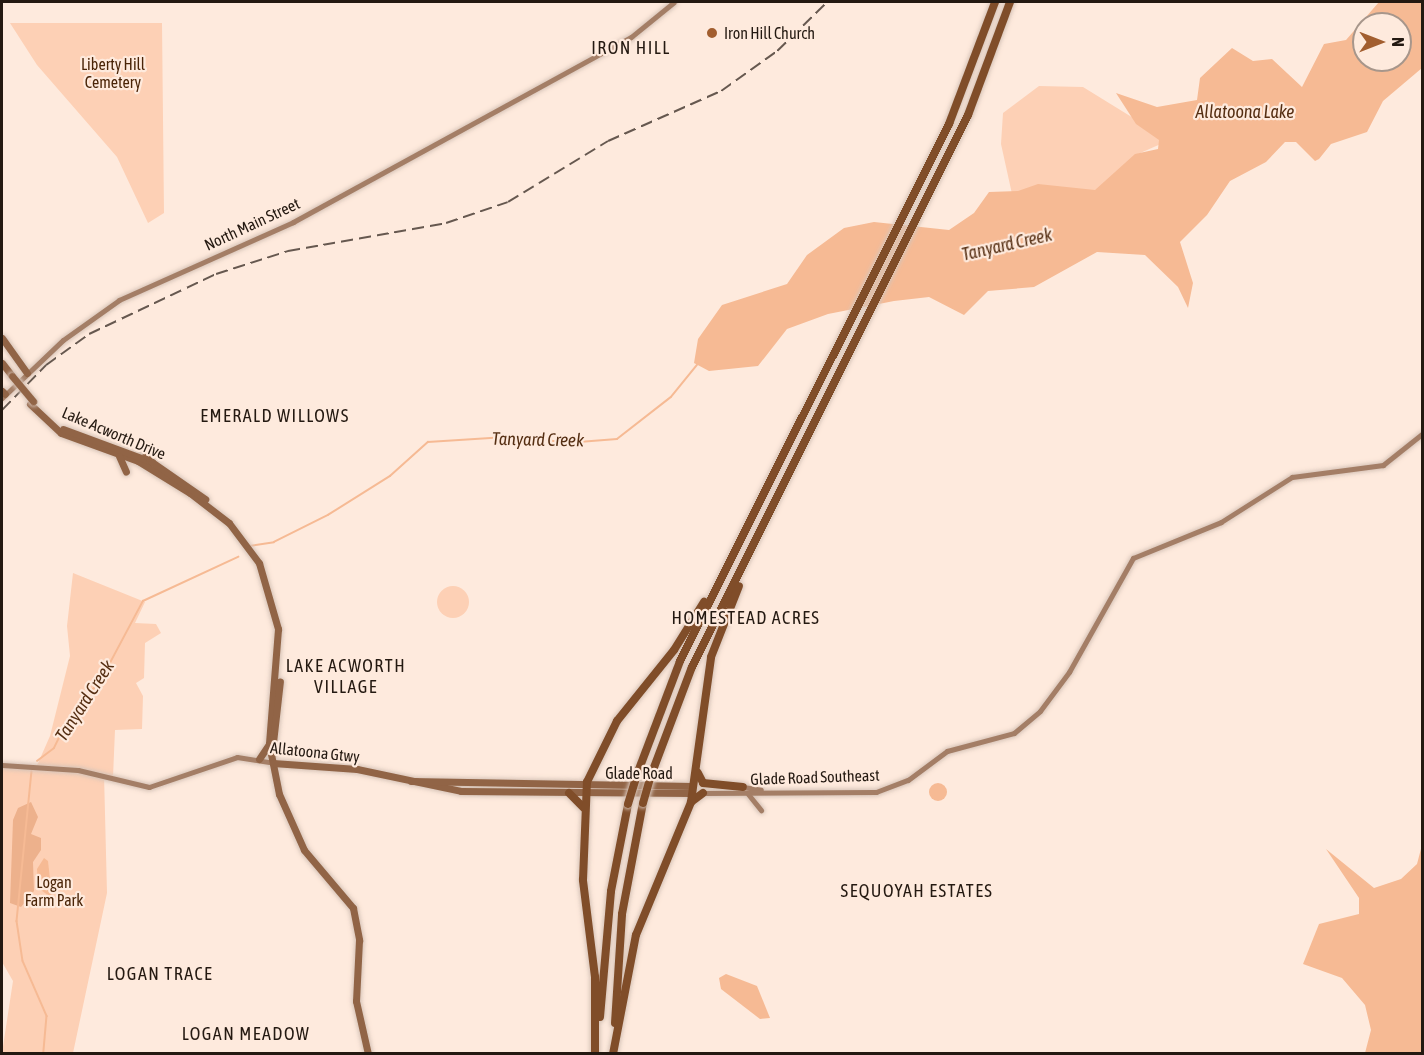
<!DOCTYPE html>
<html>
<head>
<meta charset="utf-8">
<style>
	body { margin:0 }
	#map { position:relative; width:1424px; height:1055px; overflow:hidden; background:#feeadd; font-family:"Asap Condensed",sans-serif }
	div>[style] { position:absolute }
	.green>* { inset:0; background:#fdd0b5 }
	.round { border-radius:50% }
	.forest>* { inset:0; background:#edb18c }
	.water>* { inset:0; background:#f6ba94 }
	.stream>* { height:1.5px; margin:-0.75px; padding:0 0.75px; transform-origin:0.75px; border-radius:0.75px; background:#f6ba94 }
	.roads { filter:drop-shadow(0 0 2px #d7c4b8) drop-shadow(0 0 2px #d7c4b8) }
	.secondary>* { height:5px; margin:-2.5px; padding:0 2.5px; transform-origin:2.5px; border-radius:2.5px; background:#a47e66 }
	.primary>* { height:7px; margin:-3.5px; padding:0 3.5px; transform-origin:3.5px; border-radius:3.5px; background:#916446 }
	.highway>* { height:8px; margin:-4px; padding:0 4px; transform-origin:4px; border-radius:4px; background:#804d29 }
	.rail>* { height:1.5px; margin-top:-0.75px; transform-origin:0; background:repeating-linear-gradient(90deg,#66584f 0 12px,transparent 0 18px) }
	.bridges { filter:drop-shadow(0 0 2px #d7c4b8) drop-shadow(0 0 2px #d7c4b8) }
	.primary-bridge>* { height:7px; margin:-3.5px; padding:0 3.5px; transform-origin:3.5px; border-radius:3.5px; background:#916446 }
	.highway-bridge>* { height:8px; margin:-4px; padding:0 4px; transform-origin:4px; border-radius:4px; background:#804d29 }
	.dots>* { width:16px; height:16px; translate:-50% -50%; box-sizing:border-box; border:3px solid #feeadd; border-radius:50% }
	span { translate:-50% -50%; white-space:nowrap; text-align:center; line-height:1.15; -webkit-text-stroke:4.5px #feeadd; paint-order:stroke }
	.poi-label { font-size:16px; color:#241911 }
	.left { translate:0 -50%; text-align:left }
	.park-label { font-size:16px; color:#4a2407 }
	.street-label { font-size:16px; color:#241911 }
	.neighbourhood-label { font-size:18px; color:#241911; letter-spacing:1.5px }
	.water-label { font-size:18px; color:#552e12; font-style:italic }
	.frame { position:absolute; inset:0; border:3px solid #241911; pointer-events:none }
	.north { position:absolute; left:1352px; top:12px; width:60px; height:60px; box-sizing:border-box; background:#feeadd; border:2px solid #a7968b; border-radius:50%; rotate:90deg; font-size:16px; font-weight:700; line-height:24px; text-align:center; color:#241911 }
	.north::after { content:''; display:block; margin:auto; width:21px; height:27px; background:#a25e2f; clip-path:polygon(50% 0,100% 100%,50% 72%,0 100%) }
</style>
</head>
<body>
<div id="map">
	<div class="green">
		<div style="clip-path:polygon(10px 23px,162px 23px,164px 213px,148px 223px,117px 157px,37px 65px)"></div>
		<div style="clip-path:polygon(1039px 86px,1083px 87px,1156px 132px,1163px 143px,1138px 154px,1093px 195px,1012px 194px,1001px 144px,1003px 113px)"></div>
		<div style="clip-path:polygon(73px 573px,145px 602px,135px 623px,156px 624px,161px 633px,145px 643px,144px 678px,136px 683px,143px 696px,142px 729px,115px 730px,113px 777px,104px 774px,107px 893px,73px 1053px,2px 1053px,13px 981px,2px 962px,2px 768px,35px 770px,50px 736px,70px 656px,67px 626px)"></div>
		<div class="round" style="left:437px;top:586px;width:32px;height:32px"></div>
	</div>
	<div class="forest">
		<div style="clip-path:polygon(31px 802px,38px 817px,31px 834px,41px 838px,41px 850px,33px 862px,34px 891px,21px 907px,10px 903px,13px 820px,18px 808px)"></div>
	</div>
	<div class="water">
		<div style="clip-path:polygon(evenodd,1379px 2px,1422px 2px,1422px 68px,1383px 101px,1367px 132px,1331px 144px,1319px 159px,1315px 161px,1296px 142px,1285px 142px,1266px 162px,1230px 181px,1207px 215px,1180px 242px,1193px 283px,1188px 308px,1178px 287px,1145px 255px,1097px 252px,1034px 287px,988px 291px,964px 315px,929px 297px,894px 301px,828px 314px,787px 329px,758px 366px,709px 371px,694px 363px,698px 339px,722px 305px,787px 284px,807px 255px,844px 228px,874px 222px,949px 230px,974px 213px,989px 192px,1018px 191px,1038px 184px,1095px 190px,1135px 154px,1158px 149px,1159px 140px,1136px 124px,1116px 93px,1157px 107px,1197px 100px,1200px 78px,1232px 48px,1253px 61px,1272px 59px,1302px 87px,1324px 44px,1346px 40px,1379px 2px,1364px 24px,1400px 24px,1400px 60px,1364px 60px,1364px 24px)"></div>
		<div class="round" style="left:929px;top:783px;width:18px;height:18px"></div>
		<div style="clip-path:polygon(1422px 845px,1422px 1053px,1365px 1053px,1371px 1030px,1365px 1005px,1342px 978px,1303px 964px,1319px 924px,1359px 914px,1359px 898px,1326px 849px,1374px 888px,1401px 879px,1417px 864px)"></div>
		<div style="clip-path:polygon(44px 858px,48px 861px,52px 898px,38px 888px,37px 869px)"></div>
		<div style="clip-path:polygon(726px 974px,757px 986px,770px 1018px,760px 1019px,721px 989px,719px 978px)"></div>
	</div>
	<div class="stream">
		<div style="left:250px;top:546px;width:24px;rotate:-9deg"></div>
		<div style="left:274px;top:542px;width:60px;rotate:-26.6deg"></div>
		<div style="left:328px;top:515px;width:73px;rotate:-32.2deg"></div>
		<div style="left:390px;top:476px;width:51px;rotate:-41.8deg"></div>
		<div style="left:428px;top:442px;width:93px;rotate:-3.7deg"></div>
		<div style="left:521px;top:436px;width:46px;rotate:8.8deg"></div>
		<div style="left:566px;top:443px;width:51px;rotate:-4.5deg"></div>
		<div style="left:617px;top:439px;width:68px;rotate:-37.9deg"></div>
		<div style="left:671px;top:397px;width:41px;rotate:-50.9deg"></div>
		<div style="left:37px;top:761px;width:21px;rotate:-37deg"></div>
		<div style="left:54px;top:748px;width:25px;rotate:-64deg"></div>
		<div style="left:65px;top:725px;width:60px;rotate:-51.8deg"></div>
		<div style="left:102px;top:678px;width:87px;rotate:-62deg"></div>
		<div style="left:143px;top:601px;width:105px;rotate:-24.9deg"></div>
		<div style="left:32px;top:771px;width:151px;rotate:95.7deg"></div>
		<div style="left:17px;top:921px;width:40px;rotate:81.5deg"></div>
		<div style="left:23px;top:961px;width:60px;rotate:66.4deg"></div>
		<div style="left:47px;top:1016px;width:38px;rotate:95deg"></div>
	</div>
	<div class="roads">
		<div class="secondary">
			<div style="left:2px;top:398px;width:84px;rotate:-43.6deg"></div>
			<div style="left:63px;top:340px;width:69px;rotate:-35.5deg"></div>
			<div style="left:119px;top:300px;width:191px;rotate:-24.1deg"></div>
			<div style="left:293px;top:222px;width:385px;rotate:-28.7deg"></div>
			<div style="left:631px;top:37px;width:55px;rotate:-39.1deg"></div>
			<div style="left:2px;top:765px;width:76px;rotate:3.8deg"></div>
			<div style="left:78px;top:770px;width:73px;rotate:13.5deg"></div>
			<div style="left:149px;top:787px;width:93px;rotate:-18.8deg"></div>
			<div style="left:237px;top:757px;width:36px;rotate:9deg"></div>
			<div style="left:743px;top:787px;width:18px;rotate:9deg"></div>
			<div style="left:702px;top:793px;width:174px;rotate:-0.3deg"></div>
			<div style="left:876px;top:792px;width:34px;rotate:-21deg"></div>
			<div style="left:908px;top:780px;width:49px;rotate:-36.6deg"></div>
			<div style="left:947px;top:751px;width:69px;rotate:-15deg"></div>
			<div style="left:1014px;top:733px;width:34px;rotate:-40deg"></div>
			<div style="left:1040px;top:711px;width:49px;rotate:-53.4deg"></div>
			<div style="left:1069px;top:672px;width:131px;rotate:-60.7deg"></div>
			<div style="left:1133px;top:558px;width:95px;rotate:-22.2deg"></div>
			<div style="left:1221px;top:522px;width:84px;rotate:-32.4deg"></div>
			<div style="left:1292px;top:477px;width:92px;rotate:-7.5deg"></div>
			<div style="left:1383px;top:465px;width:50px;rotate:-38.5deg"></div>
			<div style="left:748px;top:794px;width:21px;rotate:51deg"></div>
		</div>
		<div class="primary">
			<div style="left:2px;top:338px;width:43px;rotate:54.5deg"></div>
			<div style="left:2px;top:363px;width:16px;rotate:52deg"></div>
			<div style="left:2px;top:391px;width:4px;rotate:45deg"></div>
			<div style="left:30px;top:404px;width:42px;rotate:43.1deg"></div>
			<div style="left:61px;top:433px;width:82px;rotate:20deg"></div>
			<div style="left:138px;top:461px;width:61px;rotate:31.6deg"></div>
			<div style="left:190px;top:493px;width:49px;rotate:37.6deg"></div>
			<div style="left:229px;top:523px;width:50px;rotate:53.1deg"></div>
			<div style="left:259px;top:563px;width:69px;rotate:73.9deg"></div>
			<div style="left:278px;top:629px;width:115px;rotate:94.5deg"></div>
			<div style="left:269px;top:744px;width:51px;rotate:78.7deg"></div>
			<div style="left:279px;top:794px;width:61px;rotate:65.9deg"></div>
			<div style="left:304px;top:850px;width:76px;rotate:49.8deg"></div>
			<div style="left:353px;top:908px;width:33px;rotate:79deg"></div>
			<div style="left:359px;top:940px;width:61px;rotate:92.8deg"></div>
			<div style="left:356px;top:1001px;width:54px;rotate:77.2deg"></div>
			<div style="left:63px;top:429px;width:95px;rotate:20.3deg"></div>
			<div style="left:152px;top:462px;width:65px;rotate:34.9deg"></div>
			<div style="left:142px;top:446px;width:13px;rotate:63deg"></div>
			<div style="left:119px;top:456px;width:17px;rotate:66deg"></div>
			<div style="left:272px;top:751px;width:70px;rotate:-83.5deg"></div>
			<div style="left:259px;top:759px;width:18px;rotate:-56deg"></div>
			<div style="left:273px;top:763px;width:84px;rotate:4.1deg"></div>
			<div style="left:357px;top:769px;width:106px;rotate:11.9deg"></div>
			<div style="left:461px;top:791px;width:230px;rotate:0.5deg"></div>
			<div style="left:411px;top:781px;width:281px;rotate:1deg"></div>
		</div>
		<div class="highway">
			<div style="left:698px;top:773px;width:11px;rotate:63deg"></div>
			<div style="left:703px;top:783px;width:40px;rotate:5.7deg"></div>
			<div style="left:636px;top:777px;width:124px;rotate:-69.2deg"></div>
			<div style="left:680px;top:661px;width:601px;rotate:-63.39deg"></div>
			<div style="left:949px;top:124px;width:130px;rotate:-69.3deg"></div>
			<div style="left:650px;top:778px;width:119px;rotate:-69.3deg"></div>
			<div style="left:692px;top:667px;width:617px;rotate:-63.43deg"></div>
			<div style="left:968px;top:115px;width:121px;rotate:-69.6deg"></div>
			<div style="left:569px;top:793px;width:21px;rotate:45deg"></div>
			<div style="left:691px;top:802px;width:15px;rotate:-37deg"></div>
			<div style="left:600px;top:1017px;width:126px;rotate:-85deg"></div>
			<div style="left:611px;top:891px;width:89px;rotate:-78.9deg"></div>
			<div style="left:615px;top:1023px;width:109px;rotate:-86.3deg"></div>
			<div style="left:622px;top:914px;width:113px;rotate:-79.3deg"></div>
			<div style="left:595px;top:1054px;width:77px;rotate:-90deg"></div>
			<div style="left:595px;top:977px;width:98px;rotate:-97.1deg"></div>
			<div style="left:583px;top:880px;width:98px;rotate:-87.7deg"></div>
			<div style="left:587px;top:782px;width:68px;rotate:-63.8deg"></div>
			<div style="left:617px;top:721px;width:91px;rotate:-51.2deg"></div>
			<div style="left:674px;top:650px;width:57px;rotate:-58deg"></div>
			<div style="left:613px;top:1054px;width:121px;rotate:-79.1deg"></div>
			<div style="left:636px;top:935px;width:144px;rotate:-67.5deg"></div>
			<div style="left:691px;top:802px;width:146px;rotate:-82.1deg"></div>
			<div style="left:711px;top:657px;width:76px;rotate:-68.5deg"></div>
		</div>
	</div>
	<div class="rail">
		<div style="left:2px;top:410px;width:63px;rotate:-45.6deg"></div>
		<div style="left:46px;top:365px;width:53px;rotate:-35.8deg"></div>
		<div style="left:89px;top:334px;width:140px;rotate:-25.3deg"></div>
		<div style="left:216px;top:274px;width:76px;rotate:-17.7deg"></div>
		<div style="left:288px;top:251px;width:160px;rotate:-10deg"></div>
		<div style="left:446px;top:223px;width:65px;rotate:-18.7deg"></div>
		<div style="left:508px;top:202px;width:117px;rotate:-31.4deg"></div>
		<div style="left:608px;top:141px;width:124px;rotate:-23.9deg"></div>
		<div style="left:721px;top:91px;width:69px;rotate:-35.5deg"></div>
		<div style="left:777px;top:51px;width:70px;rotate:-44.4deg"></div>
	</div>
	<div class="bridges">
		<div class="primary-bridge">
			<div style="left:12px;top:376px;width:33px;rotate:50deg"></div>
		</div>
		<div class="highway-bridge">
			<div style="left:643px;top:803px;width:26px;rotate:-74deg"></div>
			<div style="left:628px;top:804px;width:28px;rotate:-73deg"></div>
		</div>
	</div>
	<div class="dots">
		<div style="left:712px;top:33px;background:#a25e2f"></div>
	</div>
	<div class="poi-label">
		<span class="left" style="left:724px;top:33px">Iron Hill Church</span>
	</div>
	<div class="park-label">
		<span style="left:113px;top:73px">Liberty Hill<br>Cemetery</span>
		<span style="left:54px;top:891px">Logan<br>Farm Park</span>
	</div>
	<div class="street-label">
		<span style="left:252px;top:224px;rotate:-25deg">North Main Street</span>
		<span style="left:114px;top:433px;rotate:23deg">Lake Acworth Drive</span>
		<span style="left:315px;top:752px;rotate:6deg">Allatoona Gtwy</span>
		<span style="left:639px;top:773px">Glade Road</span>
		<span style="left:815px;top:777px;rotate:-2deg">Glade Road Southeast</span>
	</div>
	<div class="neighbourhood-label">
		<span style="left:631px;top:48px">IRON HILL</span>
		<span style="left:275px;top:416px">EMERALD WILLOWS</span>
		<span style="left:746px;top:618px">HOMESTEAD ACRES</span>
		<span style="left:346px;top:677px">LAKE ACWORTH<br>VILLAGE</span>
		<span style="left:917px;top:891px">SEQUOYAH ESTATES</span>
		<span style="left:160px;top:974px">LOGAN TRACE</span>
		<span style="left:246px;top:1034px">LOGAN MEADOW</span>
	</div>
	<div class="water-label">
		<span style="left:1245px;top:112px">Allatoona Lake</span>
		<span style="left:1007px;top:245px;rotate:-13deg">Tanyard Creek</span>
		<span style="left:538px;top:440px;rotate:1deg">Tanyard Creek</span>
		<span style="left:85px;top:701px;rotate:-57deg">Tanyard Creek</span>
	</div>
	<div class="frame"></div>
	<div class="north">N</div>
</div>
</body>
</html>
